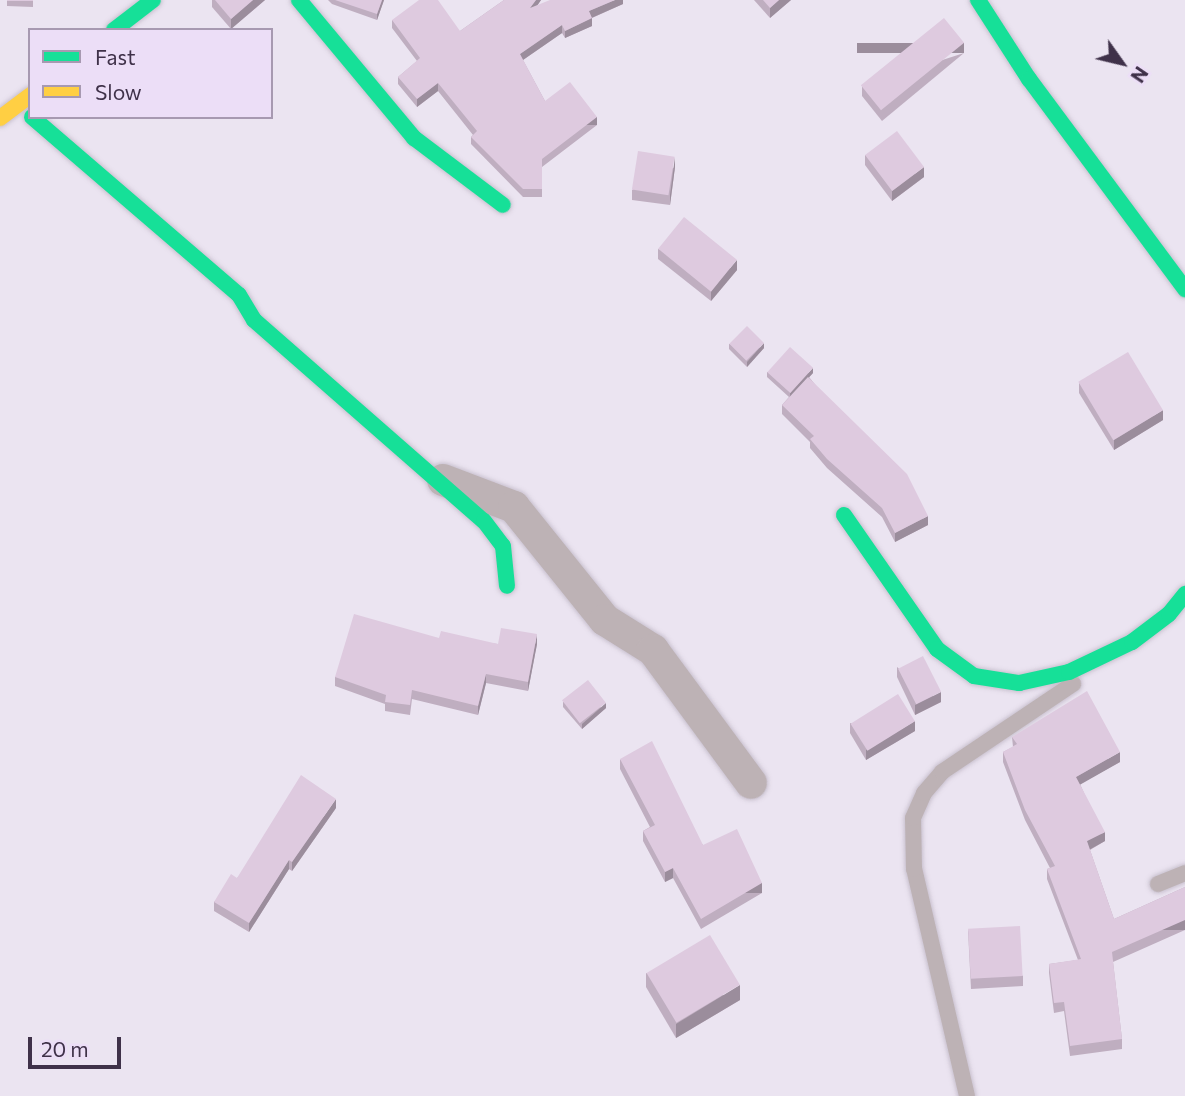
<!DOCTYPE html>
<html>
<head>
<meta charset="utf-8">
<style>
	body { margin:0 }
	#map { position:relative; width:1185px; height:1096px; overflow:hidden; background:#ebe4f1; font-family:Commissioner,sans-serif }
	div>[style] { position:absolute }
	.roads { filter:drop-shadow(0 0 2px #c9c1cf) drop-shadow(0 0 2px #c9c1cf) }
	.lane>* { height:16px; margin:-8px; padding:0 8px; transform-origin:8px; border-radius:8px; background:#bdb2b5 }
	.street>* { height:32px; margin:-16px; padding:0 16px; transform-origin:16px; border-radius:16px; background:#bdb2b5 }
	.fast>* { height:16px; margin:-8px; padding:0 8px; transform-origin:8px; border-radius:8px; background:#16e098 }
	.slow>* { height:16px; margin:-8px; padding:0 8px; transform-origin:8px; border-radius:8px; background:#ffcf43 }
	.wall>* { inset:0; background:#bfaec0 }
	.shaded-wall>* { inset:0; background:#9b8d9c; transform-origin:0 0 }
	.building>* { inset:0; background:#decadf; transform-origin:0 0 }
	span { translate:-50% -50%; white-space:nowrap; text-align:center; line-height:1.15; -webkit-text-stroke:6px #ecdef7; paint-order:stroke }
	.legend { position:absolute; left:28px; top:28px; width:245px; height:91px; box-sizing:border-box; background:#ecdef7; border:2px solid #a799b1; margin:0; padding:9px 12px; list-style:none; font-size:21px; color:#3f3149 }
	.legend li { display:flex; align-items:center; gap:14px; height:35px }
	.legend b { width:35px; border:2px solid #a799b1 }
	.north { position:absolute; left:1087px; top:28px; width:70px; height:70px; -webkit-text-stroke:5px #ecdef7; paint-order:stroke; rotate:124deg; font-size:19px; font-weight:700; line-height:28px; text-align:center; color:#3f3149 }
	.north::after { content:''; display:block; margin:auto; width:24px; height:32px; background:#3f3149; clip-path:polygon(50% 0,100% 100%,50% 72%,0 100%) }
	.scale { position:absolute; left:28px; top:1037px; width:93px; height:32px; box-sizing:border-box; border:4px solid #3f3149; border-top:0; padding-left:9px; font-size:21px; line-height:24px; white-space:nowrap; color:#3f3149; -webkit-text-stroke:5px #ecdef7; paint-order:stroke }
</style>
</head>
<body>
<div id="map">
	<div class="roads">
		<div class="lane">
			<div style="left:1158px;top:884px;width:29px;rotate:-22deg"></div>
			<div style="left:967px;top:1096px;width:233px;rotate:-103.1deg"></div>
			<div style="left:914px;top:869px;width:51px;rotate:-91.1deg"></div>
			<div style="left:913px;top:818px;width:27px;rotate:-66deg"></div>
			<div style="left:924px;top:793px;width:28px;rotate:-49deg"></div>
			<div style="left:942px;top:772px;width:158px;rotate:-33.9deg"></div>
		</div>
		<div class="street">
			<div style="left:443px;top:480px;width:76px;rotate:20.8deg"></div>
			<div style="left:514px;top:507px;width:145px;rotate:51.2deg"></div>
			<div style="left:605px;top:620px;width:57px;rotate:32deg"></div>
			<div style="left:653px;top:650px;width:165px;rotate:53.6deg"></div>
		</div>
		<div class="fast">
			<div style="left:299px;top:0;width:180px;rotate:50.2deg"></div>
			<div style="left:414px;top:138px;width:111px;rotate:37deg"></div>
			<div style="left:978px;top:0;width:94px;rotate:57.2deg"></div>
			<div style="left:1029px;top:79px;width:262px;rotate:53.4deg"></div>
			<div style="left:114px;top:30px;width:49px;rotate:-37.6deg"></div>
			<div style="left:32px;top:117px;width:273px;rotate:40.7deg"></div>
			<div style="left:239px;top:295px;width:29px;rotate:59deg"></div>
			<div style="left:254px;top:320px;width:305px;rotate:41.2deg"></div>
			<div style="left:484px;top:521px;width:31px;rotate:53deg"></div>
			<div style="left:503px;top:546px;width:40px;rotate:84.3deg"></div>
			<div style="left:844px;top:515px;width:163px;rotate:55.2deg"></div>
			<div style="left:937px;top:649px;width:46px;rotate:36.1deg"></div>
			<div style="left:974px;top:676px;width:46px;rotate:8.8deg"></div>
			<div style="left:1019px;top:683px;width:51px;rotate:-12.4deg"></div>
			<div style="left:1069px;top:672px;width:70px;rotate:-25.5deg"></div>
			<div style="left:1132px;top:642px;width:46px;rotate:-37.1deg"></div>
			<div style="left:1169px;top:614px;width:26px;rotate:-51deg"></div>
		</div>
		<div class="slow">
			<div style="left:0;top:118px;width:38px;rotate:-37deg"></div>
		</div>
	</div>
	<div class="wall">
		<div style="clip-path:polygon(7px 0,33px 0,33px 7px,7px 6px)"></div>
		<div style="clip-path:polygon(212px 0,265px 0,231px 29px,212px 7px)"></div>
		<div style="clip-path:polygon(328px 0,384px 0,377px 20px,332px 4px)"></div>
		<div style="clip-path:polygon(504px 0,541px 0,537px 6px,623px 0,623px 4px,592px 18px,592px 26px,565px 38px,562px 33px,523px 60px,545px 101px,597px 125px,542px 167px,542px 197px,523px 197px,471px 144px,471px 137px,473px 135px,438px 91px,417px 107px,398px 84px,398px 77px,417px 61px,392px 28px,392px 20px,460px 31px)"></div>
		<div style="clip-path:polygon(754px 0,791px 0,770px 18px)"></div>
		<div style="clip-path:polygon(964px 53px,882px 121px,862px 96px,862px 86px)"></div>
		<div style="clip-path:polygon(865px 155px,924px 177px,892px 201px,865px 165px)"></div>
		<div style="clip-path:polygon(675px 167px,670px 205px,632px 200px,632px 190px)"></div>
		<div style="clip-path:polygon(658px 249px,737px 270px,711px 301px,658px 259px)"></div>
		<div style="clip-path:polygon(729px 344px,764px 348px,747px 367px,729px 349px)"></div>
		<div style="clip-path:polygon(767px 372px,813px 373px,809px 377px,928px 525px,895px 542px,882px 517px,827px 468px,810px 448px,810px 442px,782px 414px,782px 405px,789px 397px,767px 377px)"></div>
		<div style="clip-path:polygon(1079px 383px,1163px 420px,1114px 450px,1079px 393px)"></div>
		<div style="clip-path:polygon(439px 638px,498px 644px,537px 644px,528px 691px,486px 683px,478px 715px,412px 699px,410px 715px,385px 711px,385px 704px,335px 686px,335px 677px)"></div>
		<div style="clip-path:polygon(897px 667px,941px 702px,915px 715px,897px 677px)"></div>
		<div style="clip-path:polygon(563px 702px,606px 708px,582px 729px,563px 707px)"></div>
		<div style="clip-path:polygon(850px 723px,915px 731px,866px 760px,850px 733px)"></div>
		<div style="clip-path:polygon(1012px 737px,1120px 762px,1080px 784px,1105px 841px,1090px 850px,1114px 919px,1185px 887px,1185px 930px,1113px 962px,1122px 1039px,1122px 1049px,1070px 1056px,1064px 1011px,1054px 1013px,1049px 973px,1049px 964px,1078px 960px,1047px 879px,1047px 869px,1050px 868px,1025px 820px,1003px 762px,1003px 752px,1013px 747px)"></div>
		<div style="clip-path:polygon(620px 759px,703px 845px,762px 893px,701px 929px,673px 878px,665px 882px,643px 841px,643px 831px,650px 827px,620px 769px)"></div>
		<div style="clip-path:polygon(336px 808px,292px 871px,289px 869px,249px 932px,214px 911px,214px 902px,237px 878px)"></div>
		<div style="clip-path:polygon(968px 930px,1023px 976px,1023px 986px,971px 989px)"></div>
		<div style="clip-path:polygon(646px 973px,740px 1000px,676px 1038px,646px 987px)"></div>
	</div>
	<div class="shaded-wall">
		<div style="clip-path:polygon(253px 0,265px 0,231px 29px,231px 19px)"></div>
		<div style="clip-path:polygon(382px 0,384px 0,377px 20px,377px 14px)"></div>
		<div style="clip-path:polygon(536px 0,541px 0,530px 16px,530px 8px)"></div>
		<div style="clip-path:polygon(615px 0,623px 0,623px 4px,589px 19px,589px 11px)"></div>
		<div style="clip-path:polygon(779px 0,791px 0,770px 18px,770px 8px)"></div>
		<div style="clip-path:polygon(592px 18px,592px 26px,565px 38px,565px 31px)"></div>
		<div style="clip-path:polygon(562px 25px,562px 33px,520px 62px,520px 54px)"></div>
		<div style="left:964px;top:43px;width:10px;height:107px;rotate:90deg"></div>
		<div style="clip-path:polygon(438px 83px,438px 91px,417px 107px,417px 99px)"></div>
		<div style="left:597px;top:117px;width:8px;height:69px;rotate:90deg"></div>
		<div style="clip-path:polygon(675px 157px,675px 167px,670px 205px,670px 195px)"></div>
		<div style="clip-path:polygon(924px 167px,924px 177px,892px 201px,892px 191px)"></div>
		<div style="clip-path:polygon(737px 260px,737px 270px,711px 301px,711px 291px)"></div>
		<div style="clip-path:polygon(764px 343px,764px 348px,747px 367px,747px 362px)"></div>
		<div style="clip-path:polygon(813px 368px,813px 373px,790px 398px,790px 393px)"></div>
		<div style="clip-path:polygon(1163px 410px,1163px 420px,1114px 450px,1114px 440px)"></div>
		<div style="clip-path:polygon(928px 516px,928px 525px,895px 542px,895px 533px)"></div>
		<div style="clip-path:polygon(537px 634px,537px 644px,528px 691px,528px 682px)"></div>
		<div style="clip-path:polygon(486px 674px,486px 683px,478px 715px,478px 706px)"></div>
		<div style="clip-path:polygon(941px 692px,941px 702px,915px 715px,915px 705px)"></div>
		<div style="clip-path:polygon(606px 703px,606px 708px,582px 729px,582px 724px)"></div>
		<div style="clip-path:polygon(915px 721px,915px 731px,866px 760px,866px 750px)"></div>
		<div style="clip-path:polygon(1120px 752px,1120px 762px,1076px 787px,1076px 777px)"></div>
		<div style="clip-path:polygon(336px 799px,336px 808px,292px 871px,292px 862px)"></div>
		<div style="clip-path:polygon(1105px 832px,1105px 841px,1087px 851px,1087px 841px)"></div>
		<div style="clip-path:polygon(289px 860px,289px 869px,249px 932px,249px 923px)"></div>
		<div style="clip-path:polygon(673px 868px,673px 878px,665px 882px,665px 872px)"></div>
		<div style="left:762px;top:883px;width:10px;height:71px;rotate:90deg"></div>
		<div style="left:1185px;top:920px;width:10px;height:80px;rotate:90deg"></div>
		<div style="clip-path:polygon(740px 985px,740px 1000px,676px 1038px,676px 1024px)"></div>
	</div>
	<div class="building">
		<div style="left:7px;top:0;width:26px;height:1px"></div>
		<div style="clip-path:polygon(215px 0,253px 0,231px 19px)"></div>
		<div style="clip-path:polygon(335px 0,382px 0,377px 14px)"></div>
		<div style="clip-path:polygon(419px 0,438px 0,460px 31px,504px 0,536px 0,530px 8px,550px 0,615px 0,589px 11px,592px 18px,565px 31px,562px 25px,520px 54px,545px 101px,570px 82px,597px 117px,542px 159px,542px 189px,523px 189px,471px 137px,477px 131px,438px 83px,417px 99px,398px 77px,420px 58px,392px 20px)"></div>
		<div style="clip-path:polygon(763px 0,779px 0,770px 8px)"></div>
		<div style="left:944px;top:18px;width:32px;height:107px;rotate:51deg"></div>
		<div style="left:897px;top:131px;width:45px;height:40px;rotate:53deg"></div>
		<div style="left:638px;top:151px;width:37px;height:39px;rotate:9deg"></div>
		<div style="left:684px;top:217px;width:68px;height:41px;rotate:39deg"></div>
		<div style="left:747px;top:326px;width:24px;height:25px;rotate:45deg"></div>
		<div style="left:790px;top:347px;width:31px;height:34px;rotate:42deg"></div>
		<div style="left:1128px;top:352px;width:68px;height:58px;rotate:59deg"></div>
		<div style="clip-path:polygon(808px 377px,907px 474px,928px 516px,895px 533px,882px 508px,827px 459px,810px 439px,814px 436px,782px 405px)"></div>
		<div style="clip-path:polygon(354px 614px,439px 638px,441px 631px,498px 644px,501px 628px,537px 634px,528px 682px,486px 674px,478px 706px,412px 690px,410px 705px,385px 702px,386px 695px,335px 677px)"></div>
		<div style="left:923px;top:656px;width:40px;height:28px;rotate:63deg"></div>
		<div style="left:588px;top:680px;width:29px;height:33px;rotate:52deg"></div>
		<div style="clip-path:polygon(1087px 691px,1120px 752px,1076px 777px,1105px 832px,1087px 841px,1114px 919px,1185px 887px,1185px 920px,1112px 952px,1122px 1039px,1070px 1046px,1064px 1002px,1054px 1003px,1049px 964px,1081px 959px,1047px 869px,1055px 866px,1025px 810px,1003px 752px,1017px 744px,1012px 737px)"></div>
		<div style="left:898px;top:694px;width:32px;height:56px;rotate:58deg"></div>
		<div style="clip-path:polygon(652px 741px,703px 845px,737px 829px,762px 883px,701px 919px,673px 868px,665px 872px,643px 831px,655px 825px,620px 759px)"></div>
		<div style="clip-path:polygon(301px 775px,336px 799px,292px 862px,289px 860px,249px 923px,214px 902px,231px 874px,237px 878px)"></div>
		<div style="left:1020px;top:926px;width:50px;height:52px;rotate:87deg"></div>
		<div style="left:710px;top:935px;width:58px;height:74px;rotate:59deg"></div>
	</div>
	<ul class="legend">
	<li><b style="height:9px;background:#16e098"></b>Fast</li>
	<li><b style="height:9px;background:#ffcf43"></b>Slow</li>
	</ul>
	<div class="north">N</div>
	<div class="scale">20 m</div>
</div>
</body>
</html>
